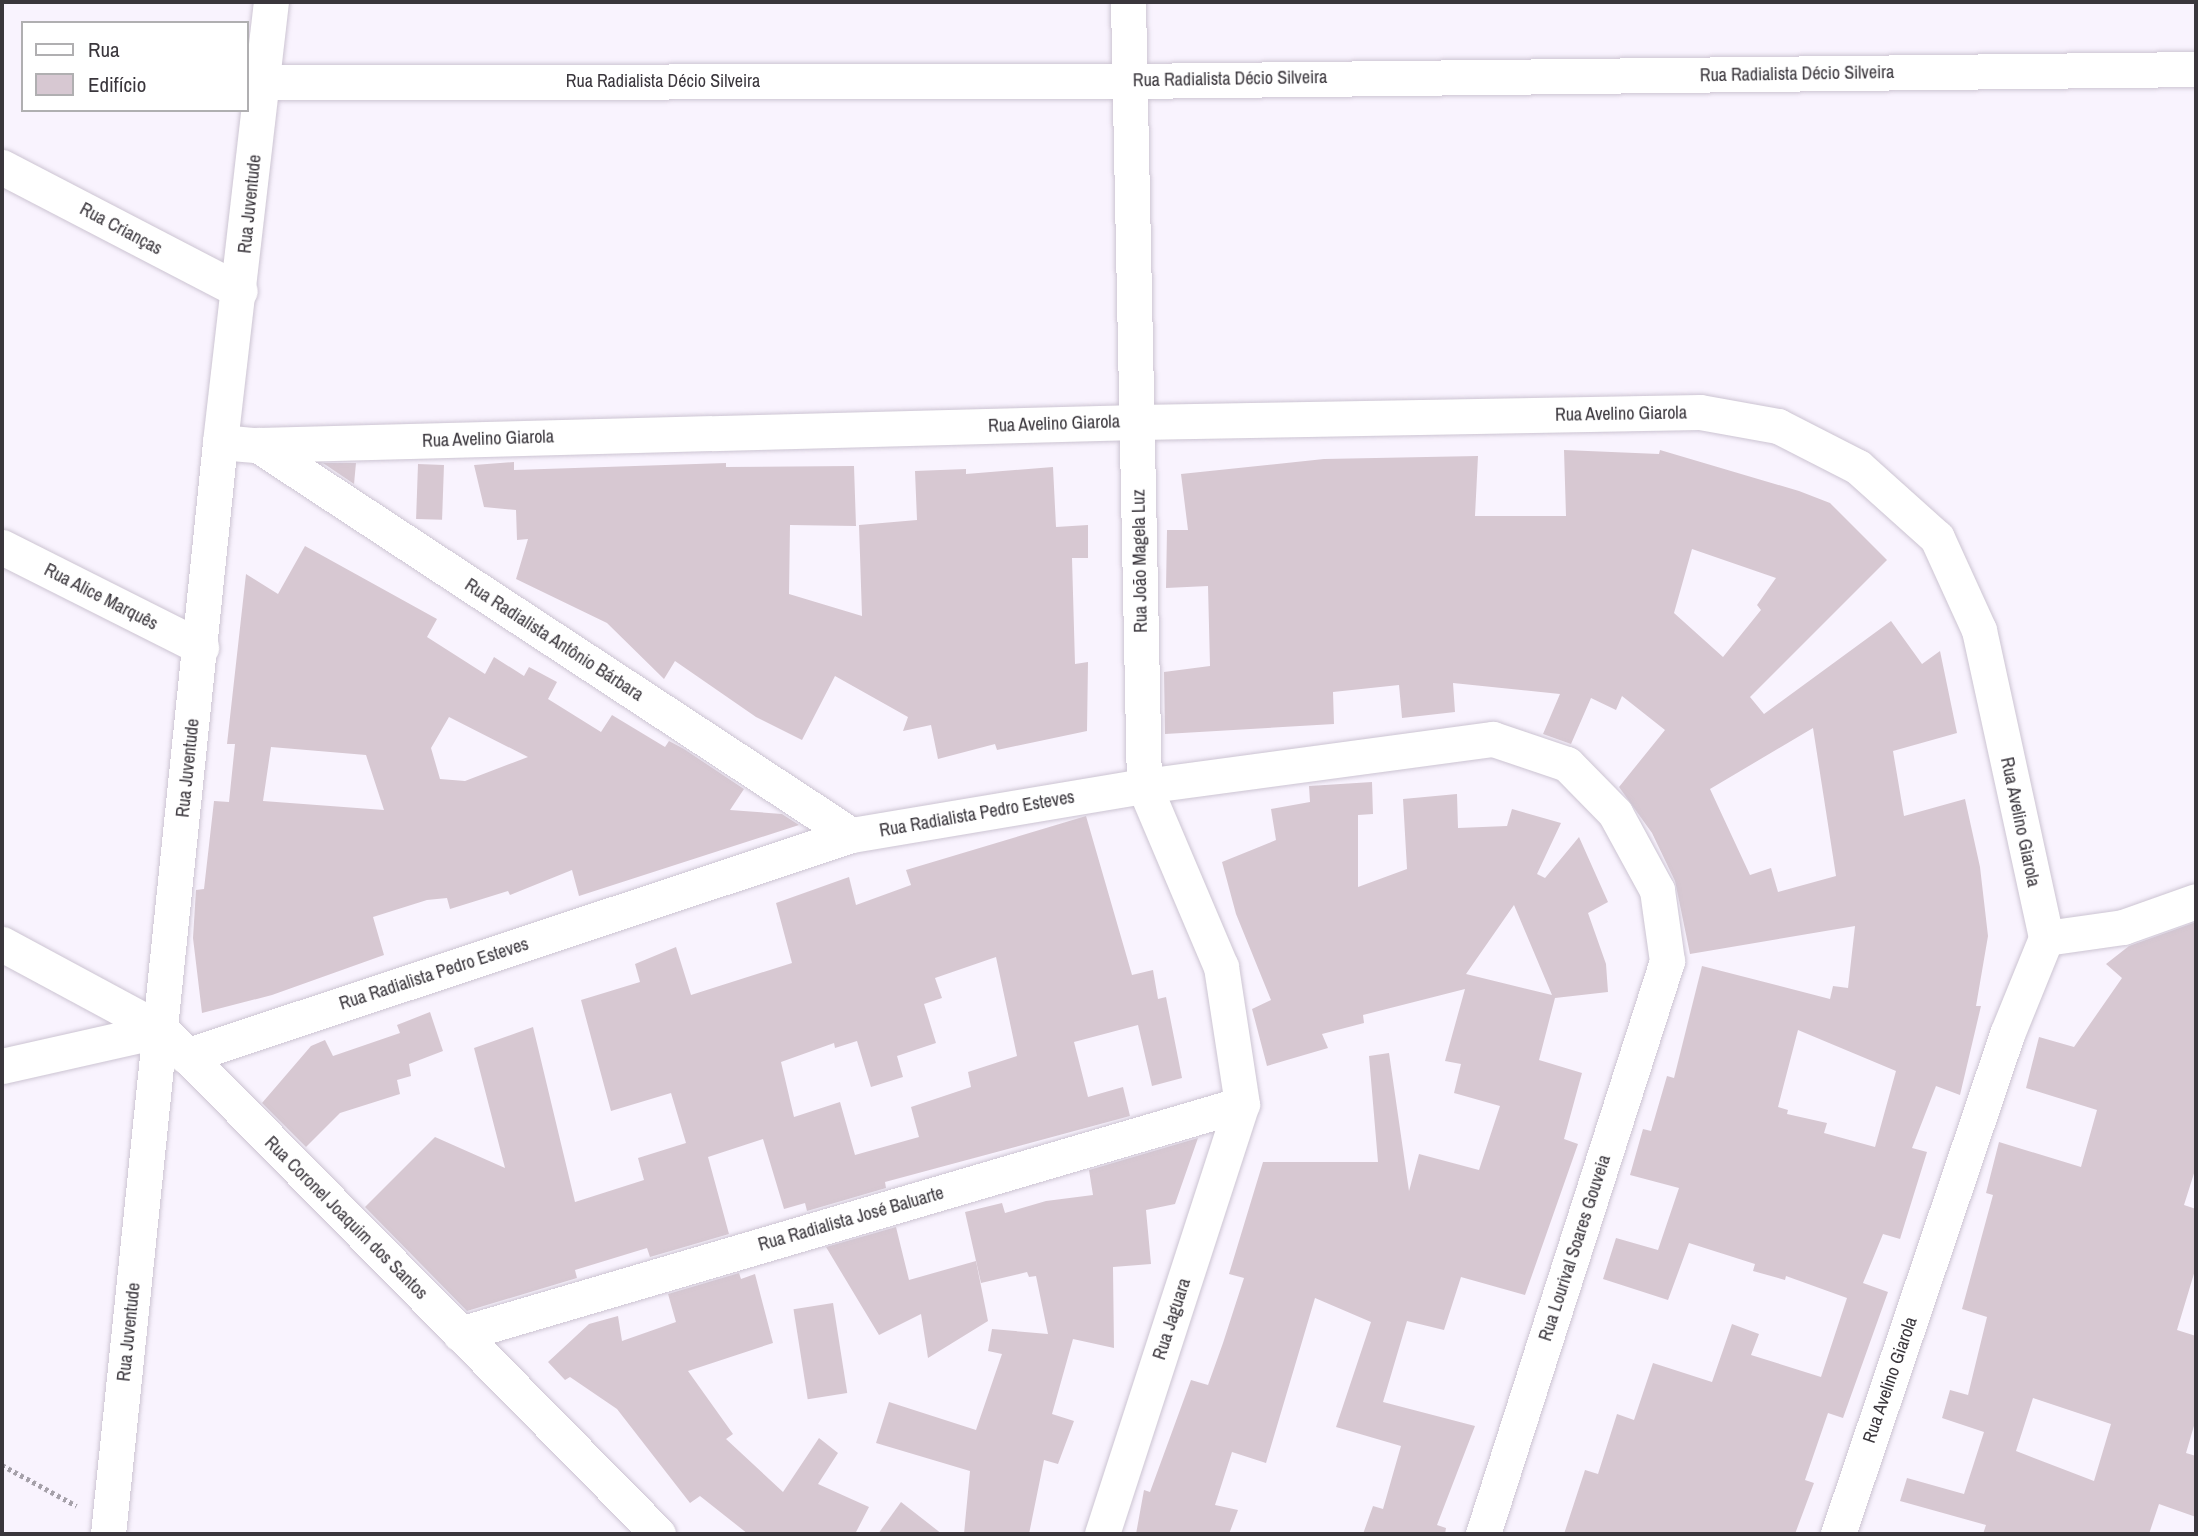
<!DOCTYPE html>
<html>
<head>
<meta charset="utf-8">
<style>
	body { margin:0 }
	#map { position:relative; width:2198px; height:1536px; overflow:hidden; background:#f9f3fe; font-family:"Archivo Narrow",sans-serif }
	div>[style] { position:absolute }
	.building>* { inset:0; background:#d7c8d2; transform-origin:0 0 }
	.path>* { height:4.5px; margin-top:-2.25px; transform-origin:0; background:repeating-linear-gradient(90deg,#a5a0a9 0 3.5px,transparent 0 7px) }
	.roads { filter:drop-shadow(0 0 2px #ccc4d2) drop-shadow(0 0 2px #ccc4d2) }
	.minor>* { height:35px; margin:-17.5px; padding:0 17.5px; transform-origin:17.5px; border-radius:17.5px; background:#fff }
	span { translate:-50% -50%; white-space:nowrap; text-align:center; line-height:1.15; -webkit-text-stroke:7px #fff; paint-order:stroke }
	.street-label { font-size:18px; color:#3a363c }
	.frame { position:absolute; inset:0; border:4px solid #3a363c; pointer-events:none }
	.legend { position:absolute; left:21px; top:21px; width:228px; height:91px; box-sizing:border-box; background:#fff; border:2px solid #b0afb1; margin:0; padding:9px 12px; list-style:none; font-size:21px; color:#3a363c }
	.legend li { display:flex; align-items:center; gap:14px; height:35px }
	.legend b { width:35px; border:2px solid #b0afb1 }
</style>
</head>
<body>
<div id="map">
	<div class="building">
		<div style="clip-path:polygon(evenodd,1564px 450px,1659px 454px,1660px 450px,1799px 491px,1830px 503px,1887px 560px,1750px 697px,1764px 714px,1891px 621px,1922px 664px,1940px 651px,1957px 733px,1893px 751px,1904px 816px,1965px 799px,1980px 867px,1988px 936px,1976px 1006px,1981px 1006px,1960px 1095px,1936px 1086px,1912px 1148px,1927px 1152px,1900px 1239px,1883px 1234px,1863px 1283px,1888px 1292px,1843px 1418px,1828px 1413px,1805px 1480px,1814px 1483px,1795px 1534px,1564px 1534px,1585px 1470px,1598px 1474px,1617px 1414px,1634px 1420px,1653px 1363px,1712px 1382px,1732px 1324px,1759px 1334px,1751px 1355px,1821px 1377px,1847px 1298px,1786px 1276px,1785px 1280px,1753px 1271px,1755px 1264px,1689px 1243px,1668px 1300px,1603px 1279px,1616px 1238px,1658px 1250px,1679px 1188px,1630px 1175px,1643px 1129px,1651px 1131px,1667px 1076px,1674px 1078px,1702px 966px,1830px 999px,1833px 986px,1848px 988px,1855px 926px,1690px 954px,1675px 881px,1652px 833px,1619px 787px,1665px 730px,1622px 696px,1616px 710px,1591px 698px,1571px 744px,1543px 734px,1560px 694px,1453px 683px,1455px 712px,1402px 718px,1399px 685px,1333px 692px,1334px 724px,1165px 734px,1164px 672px,1210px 666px,1208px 586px,1166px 588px,1167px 530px,1188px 530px,1181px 474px,1324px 459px,1478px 456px,1475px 516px,1566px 516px,1564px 450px,1692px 549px,1776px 578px,1757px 605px,1761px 610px,1723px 657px,1674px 613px,1692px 549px,1564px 450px,1813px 728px,1836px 876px,1778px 892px,1771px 868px,1750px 875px,1710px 789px,1813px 728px,1564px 450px,1798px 1030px,1896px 1071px,1875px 1147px,1824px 1133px,1827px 1123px,1787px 1114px,1788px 1110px,1778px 1107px,1798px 1030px)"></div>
		<div style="clip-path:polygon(514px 462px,514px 470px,726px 463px,726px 467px,854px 466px,856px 526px,790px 525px,789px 594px,862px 616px,859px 525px,917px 520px,915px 471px,966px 469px,966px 474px,1053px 467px,1056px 527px,1088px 525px,1088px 558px,1072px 558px,1075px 664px,1088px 662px,1087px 731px,997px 750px,995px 744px,938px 759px,931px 725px,903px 731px,908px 717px,835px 676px,802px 740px,756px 717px,675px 661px,664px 679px,607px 623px,516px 579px,528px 539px,517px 540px,516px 510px,484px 507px,474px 465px)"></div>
		<div style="clip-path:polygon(323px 463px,356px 463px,354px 484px)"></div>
		<div style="left:418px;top:464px;width:26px;height:55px;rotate:2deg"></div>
		<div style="clip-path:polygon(evenodd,305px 546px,437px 619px,427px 637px,485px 674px,494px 657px,524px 676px,529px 667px,557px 682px,548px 699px,601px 732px,612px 715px,665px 747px,669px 741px,684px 749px,744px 789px,730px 810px,782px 814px,799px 825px,579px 896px,572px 870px,510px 895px,508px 891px,450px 909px,447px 898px,427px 900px,373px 917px,384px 955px,272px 995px,202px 1013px,193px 938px,196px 890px,204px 889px,214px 801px,229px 802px,235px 744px,227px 744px,246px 574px,278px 594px,305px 546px,449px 717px,528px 757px,465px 781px,440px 779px,431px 748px,449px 717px,305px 546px,271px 747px,366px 755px,384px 810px,263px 801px,271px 747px)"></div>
		<div style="clip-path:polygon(evenodd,1372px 782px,1373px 814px,1358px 815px,1358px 887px,1407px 869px,1403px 799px,1457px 794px,1458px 828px,1507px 826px,1512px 809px,1561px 823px,1537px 874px,1545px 878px,1579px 837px,1608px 902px,1588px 913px,1606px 964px,1608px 992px,1555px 998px,1539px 1060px,1582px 1073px,1564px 1139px,1578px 1144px,1525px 1295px,1461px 1277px,1444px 1330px,1407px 1321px,1383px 1402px,1475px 1426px,1437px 1525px,1446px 1528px,1445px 1534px,1363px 1534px,1373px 1506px,1383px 1509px,1401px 1446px,1336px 1427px,1371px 1322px,1315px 1298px,1266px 1463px,1232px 1452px,1215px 1505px,1238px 1510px,1229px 1534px,1136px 1534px,1144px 1490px,1150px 1492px,1191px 1380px,1208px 1385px,1223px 1343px,1244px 1278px,1229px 1274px,1263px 1162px,1378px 1162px,1369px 1056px,1389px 1053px,1409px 1191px,1419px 1154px,1479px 1170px,1500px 1106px,1454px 1093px,1461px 1064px,1445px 1061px,1465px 989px,1363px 1015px,1364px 1023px,1322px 1034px,1328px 1048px,1267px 1066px,1252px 1009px,1271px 1000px,1236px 914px,1222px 862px,1276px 840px,1271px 809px,1310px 802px,1309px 786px,1372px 782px,1514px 905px,1552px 995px,1466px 974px,1514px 905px)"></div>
		<div style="clip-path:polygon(evenodd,1086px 816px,1132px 975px,1153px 970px,1158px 999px,1166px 997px,1182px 1078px,1152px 1086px,1138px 1025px,1074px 1042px,1088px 1097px,1123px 1087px,1130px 1116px,885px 1182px,886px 1188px,807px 1211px,805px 1203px,784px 1209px,763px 1139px,708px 1157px,729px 1234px,650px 1257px,647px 1248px,575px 1270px,577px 1278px,467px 1311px,365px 1207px,435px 1137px,505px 1168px,474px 1048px,533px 1027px,575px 1202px,644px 1180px,638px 1158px,686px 1143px,671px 1093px,611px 1111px,581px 1000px,640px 982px,635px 964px,676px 947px,691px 995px,792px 963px,776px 903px,849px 877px,856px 905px,911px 885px,906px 870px,1086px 816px,996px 957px,1017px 1056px,968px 1072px,971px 1087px,911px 1107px,919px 1137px,855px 1155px,840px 1102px,794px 1117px,781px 1062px,834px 1043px,835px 1048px,857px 1041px,871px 1087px,903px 1077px,897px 1056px,936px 1043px,924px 1004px,942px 998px,935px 978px,996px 957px)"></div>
		<div style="clip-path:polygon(evenodd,2196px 922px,2196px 1167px,2184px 1205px,2196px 1209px,2196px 1267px,2177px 1330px,2196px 1336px,2196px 1419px,2186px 1453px,2196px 1456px,2196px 1517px,2159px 1504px,2149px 1534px,1983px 1534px,1986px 1525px,1900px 1501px,1907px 1478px,1964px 1494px,1984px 1432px,1942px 1418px,1950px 1390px,1968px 1395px,1987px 1317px,1962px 1309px,1993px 1195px,1986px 1193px,1999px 1142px,2081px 1167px,2097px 1110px,2026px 1088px,2039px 1037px,2074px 1047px,2122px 978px,2106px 964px,2129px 946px,2196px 922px,2033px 1398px,2111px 1424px,2094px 1481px,2016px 1451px,2033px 1398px)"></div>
		<div style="clip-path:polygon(430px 1012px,443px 1051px,409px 1064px,411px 1076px,397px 1080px,400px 1094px,340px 1113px,306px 1147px,262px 1103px,311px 1046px,325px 1040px,333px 1056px,400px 1033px,397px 1025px)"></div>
		<div style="clip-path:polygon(1198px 1138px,1175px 1204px,1146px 1210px,1151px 1264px,1113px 1267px,1114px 1348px,1073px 1339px,1052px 1414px,1074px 1421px,1058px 1464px,1044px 1460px,1029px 1534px,964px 1534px,970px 1471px,876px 1443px,889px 1402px,976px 1430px,1002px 1354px,988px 1351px,992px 1329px,1048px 1334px,1036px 1276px,1029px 1277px,1027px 1272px,981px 1283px,965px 1212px,1002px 1203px,1005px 1213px,1046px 1201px,1093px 1195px,1089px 1170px)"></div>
		<div style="clip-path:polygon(896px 1227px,909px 1280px,976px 1261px,988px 1321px,928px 1358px,921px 1314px,879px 1335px,826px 1247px)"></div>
		<div style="clip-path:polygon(739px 1273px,741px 1279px,755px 1274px,773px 1343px,688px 1371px,733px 1434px,726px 1439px,783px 1492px,819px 1438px,838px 1453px,818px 1484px,869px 1507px,855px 1534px,748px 1534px,700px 1496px,690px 1503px,617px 1409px,570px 1377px,565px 1380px,548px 1362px,589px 1324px,618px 1316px,622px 1341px,676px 1322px,668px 1294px)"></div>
		<div style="left:833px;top:1303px;width:91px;height:40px;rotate:81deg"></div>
		<div style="clip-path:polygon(901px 1502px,942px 1534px,878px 1534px)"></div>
	</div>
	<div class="path">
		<div style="left:2px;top:1465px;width:85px;rotate:28.7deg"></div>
	</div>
	<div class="roads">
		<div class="minor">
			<div style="left:264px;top:82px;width:864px;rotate:-0.07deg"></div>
			<div style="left:1128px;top:81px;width:1068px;rotate:-0.64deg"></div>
			<div style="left:2px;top:167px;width:268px;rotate:27.5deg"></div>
			<div style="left:220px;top:442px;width:38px;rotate:5deg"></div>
			<div style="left:258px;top:445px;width:880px;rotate:-1.5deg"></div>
			<div style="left:1138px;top:422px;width:562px;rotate:-1.02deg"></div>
			<div style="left:1700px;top:412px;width:79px;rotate:10.2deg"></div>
			<div style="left:1778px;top:426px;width:90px;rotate:27.1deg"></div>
			<div style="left:1858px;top:467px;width:106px;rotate:41.9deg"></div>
			<div style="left:1937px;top:538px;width:101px;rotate:65.5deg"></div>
			<div style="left:1979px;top:630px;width:315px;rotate:77.7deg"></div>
			<div style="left:2046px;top:938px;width:104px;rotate:112.1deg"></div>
			<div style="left:2007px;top:1034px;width:528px;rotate:108.68deg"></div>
			<div style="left:258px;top:445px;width:710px;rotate:33.33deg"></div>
			<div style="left:2px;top:547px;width:223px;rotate:26.7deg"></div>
			<div style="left:2046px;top:938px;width:78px;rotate:-8.1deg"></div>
			<div style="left:2123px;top:927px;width:77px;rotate:-19.6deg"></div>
			<div style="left:2px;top:944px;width:182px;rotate:28.3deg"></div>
			<div style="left:162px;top:1030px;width:707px;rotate:45.46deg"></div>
			<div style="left:186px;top:1056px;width:701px;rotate:-18.38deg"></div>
			<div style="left:851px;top:835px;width:297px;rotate:-9.5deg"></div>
			<div style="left:1144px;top:786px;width:352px;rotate:-7.7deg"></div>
			<div style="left:1493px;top:739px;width:78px;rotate:18.7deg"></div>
			<div style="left:1567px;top:764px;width:69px;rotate:45.6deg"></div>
			<div style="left:1615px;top:813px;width:88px;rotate:61.4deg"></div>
			<div style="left:1657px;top:890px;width:72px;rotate:82deg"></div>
			<div style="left:1667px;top:961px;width:602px;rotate:107.8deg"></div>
			<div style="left:2px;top:1066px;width:164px;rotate:-12.7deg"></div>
			<div style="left:460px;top:1334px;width:815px;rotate:-16.39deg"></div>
			<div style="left:108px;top:1534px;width:1098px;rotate:-84.14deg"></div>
			<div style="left:220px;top:442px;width:443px;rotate:-83.4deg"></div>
			<div style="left:1102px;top:1534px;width:452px;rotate:-72deg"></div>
			<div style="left:1242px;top:1104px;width:139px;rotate:-98.7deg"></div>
			<div style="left:1221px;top:967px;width:197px;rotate:-113deg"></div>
			<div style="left:1144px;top:786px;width:784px;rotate:-91.17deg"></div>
		</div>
	</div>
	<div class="street-label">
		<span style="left:1797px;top:74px;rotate:-1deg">Rua Radialista Décio Silveira</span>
		<span style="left:1230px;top:79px;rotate:-1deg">Rua Radialista Décio Silveira</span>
		<span style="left:663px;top:81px">Rua Radialista Décio Silveira</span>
		<span style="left:250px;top:204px;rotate:-84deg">Rua Juventude</span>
		<span style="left:121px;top:229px;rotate:28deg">Rua Crianças</span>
		<span style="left:1621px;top:414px;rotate:-1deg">Rua Avelino Giarola</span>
		<span style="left:1054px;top:424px;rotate:-2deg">Rua Avelino Giarola</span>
		<span style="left:488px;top:439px;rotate:-2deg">Rua Avelino Giarola</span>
		<span style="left:1140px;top:561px;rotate:-91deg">Rua João Magela Luz</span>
		<span style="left:101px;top:597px;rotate:27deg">Rua Alice Marquês</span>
		<span style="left:554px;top:640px;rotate:33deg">Rua Radialista Antônio Bárbara</span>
		<span style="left:188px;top:768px;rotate:-84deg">Rua Juventude</span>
		<span style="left:977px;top:814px;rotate:-10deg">Rua Radialista Pedro Esteves</span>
		<span style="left:2020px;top:822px;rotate:78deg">Rua Avelino Giarola</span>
		<span style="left:434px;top:974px;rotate:-18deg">Rua Radialista Pedro Esteves</span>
		<span style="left:346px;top:1218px;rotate:45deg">Rua Coronel Joaquim dos Santos</span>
		<span style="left:851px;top:1219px;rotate:-16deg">Rua Radialista José Baluarte</span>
		<span style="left:1575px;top:1248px;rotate:-72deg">Rua Lourival Soares Gouveia</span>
		<span style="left:1172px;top:1319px;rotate:-72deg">Rua Jaguara</span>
		<span style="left:129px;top:1332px;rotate:-84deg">Rua Juventude</span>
		<span style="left:1890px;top:1380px;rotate:-71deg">Rua Avelino Giarola</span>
	</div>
	<div class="frame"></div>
	<ul class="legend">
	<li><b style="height:9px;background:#fff"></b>Rua</li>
	<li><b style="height:19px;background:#d7c8d2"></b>Edifício</li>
	</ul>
</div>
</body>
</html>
